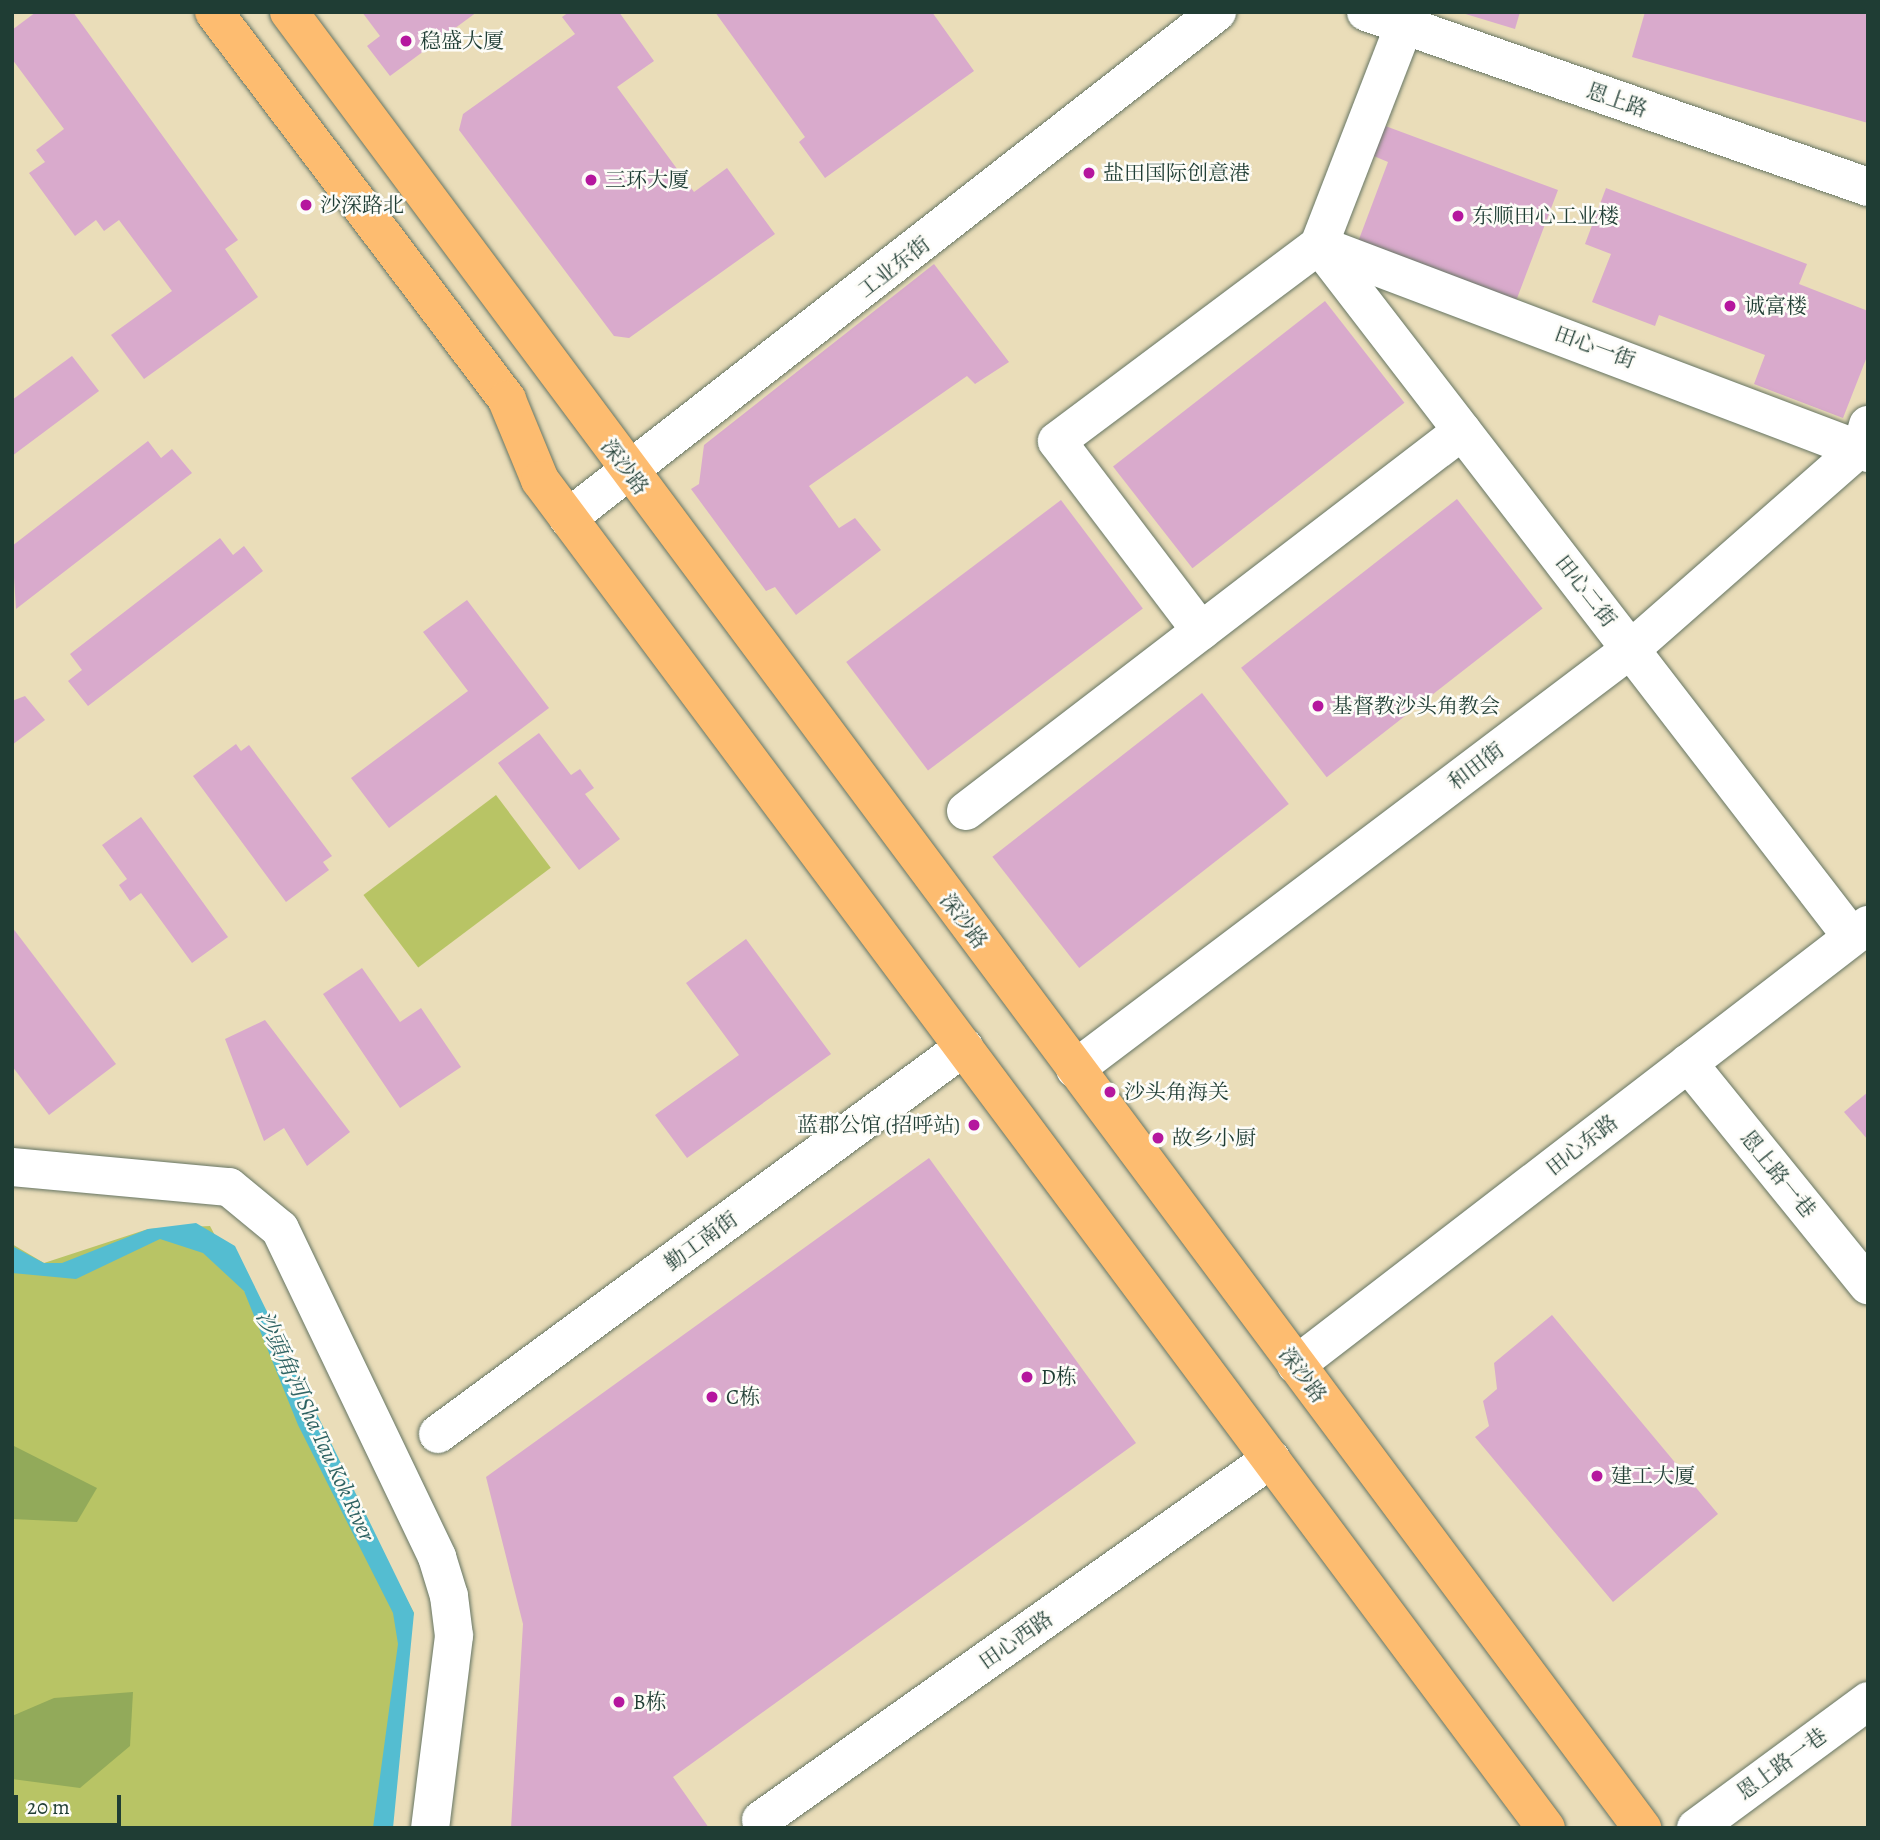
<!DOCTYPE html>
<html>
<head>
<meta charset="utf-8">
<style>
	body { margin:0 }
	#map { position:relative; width:1880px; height:1840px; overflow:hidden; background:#eaddb9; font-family:Alegreya,"Noto Serif SC",serif }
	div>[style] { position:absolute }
	.green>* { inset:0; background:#b8c465; transform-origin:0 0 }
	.forest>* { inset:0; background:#92aa5a }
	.water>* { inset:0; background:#54bdd1 }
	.building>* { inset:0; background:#d9aacc; transform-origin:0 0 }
	.roads { filter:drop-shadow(0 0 2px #667563) drop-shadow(0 0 2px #667563) }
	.minor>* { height:38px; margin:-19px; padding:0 19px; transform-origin:19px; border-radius:19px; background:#fff }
	.major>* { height:38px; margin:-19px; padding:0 19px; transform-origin:19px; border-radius:19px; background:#fdbc70 }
	.dots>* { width:19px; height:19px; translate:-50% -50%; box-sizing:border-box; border:4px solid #fdfcf7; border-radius:50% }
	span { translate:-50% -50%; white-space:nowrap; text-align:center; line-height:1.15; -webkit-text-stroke:5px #fdfcf7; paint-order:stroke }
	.poi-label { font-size:21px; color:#1f3d34 }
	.left { translate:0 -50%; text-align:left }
	.right { translate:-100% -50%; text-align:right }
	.street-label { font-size:21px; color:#1f3d34 }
	.water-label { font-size:23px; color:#2f6363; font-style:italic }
	.frame { position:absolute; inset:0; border:14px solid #1f3d34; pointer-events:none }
	.scale { position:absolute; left:14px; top:1795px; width:107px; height:32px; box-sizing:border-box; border:4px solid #1f3d34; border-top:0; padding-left:9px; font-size:21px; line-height:24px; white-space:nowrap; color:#1f3d34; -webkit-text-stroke:5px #fdfcf7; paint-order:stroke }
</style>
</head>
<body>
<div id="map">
	<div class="green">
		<div style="left:496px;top:795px;width:91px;height:166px;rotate:53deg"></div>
		<div style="clip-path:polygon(210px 1226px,414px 1613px,395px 1680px,383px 1828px,12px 1828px,12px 1244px,44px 1263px,148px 1229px)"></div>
	</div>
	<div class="forest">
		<div style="clip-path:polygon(12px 1445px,97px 1488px,77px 1522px,12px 1519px)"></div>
		<div style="clip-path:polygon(133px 1692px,130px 1746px,80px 1788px,12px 1779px,12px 1716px,54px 1698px)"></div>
	</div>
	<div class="water">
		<div style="clip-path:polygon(196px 1223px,235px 1246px,414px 1613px,393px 1828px,373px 1828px,398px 1644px,393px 1613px,298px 1425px,244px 1291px,203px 1253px,160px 1239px,76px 1279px,12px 1273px,12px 1246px,44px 1263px,62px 1263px,148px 1229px)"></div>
	</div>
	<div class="building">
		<div style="clip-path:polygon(36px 12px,73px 12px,238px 240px,225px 249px,258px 297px,144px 379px,111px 335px,172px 291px,119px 220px,104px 231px,96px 220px,75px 236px,29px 173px,45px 162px,36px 150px,64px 129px,12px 59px,12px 30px)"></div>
		<div style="clip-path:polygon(362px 12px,477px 12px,390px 76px,367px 46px,380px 36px)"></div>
		<div style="clip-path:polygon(569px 12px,619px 12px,654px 61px,617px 87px,694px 192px,727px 168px,775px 234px,629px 338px,614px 336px,459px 130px,463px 114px,575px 34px,562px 17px)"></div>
		<div style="clip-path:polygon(715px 12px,932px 12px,974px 71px,825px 178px,799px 142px,805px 137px)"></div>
		<div style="clip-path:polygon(1459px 12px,1520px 12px,1515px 29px)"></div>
		<div style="clip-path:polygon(1645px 12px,1868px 12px,1868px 123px,1632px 57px)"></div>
		<div style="clip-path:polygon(1380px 124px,1558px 190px,1516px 301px,1358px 242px,1388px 162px,1369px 154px)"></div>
		<div style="clip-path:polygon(1606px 188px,1807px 264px,1799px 284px,1868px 311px,1868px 354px,1843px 418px,1754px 384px,1765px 355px,1659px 315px,1655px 326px,1592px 302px,1611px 254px,1585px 244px)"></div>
		<div style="clip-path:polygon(934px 264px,1009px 362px,975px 384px,967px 376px,809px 486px,839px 528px,855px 518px,881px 550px,796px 615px,775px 587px,766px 591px,691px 489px,699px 484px,704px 445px)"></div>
		<div style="left:1325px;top:301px;width:129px;height:269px;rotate:52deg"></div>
		<div style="clip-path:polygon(72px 356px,99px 391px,12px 456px,12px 400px)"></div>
		<div style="clip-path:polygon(148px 441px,161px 458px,172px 449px,192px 473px,16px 609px,12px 546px)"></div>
		<div style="left:1457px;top:499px;width:139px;height:274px;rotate:52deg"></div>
		<div style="left:1061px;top:500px;width:136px;height:269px;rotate:53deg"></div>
		<div style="clip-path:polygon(220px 538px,233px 555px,244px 546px,263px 571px,88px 706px,68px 681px,82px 670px,70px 654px)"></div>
		<div style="clip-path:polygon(467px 600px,549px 708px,389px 828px,351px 778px,468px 691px,423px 632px)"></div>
		<div style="left:1202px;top:693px;width:141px;height:266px;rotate:52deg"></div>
		<div style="clip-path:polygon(25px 696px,45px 720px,12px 745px,12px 701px)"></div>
		<div style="clip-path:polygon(539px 733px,571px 775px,580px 769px,594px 788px,585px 794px,620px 839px,579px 870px,498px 763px)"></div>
		<div style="clip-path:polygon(236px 744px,241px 751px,249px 745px,332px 856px,323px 862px,329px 870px,286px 902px,193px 776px)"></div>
		<div style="clip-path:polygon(141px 817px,228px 937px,192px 963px,141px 893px,130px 901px,119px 885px,127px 879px,102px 845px)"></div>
		<div style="clip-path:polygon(12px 927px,116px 1064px,49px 1115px,12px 1066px)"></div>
		<div style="clip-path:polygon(746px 939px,831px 1054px,687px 1158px,655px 1115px,739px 1055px,686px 983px)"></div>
		<div style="clip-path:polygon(362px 968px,400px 1022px,421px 1008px,461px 1067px,400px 1108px,323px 994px)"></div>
		<div style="clip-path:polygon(265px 1020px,350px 1132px,307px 1166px,284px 1128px,264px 1141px,225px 1039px)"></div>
		<div style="clip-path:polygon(1868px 1092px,1868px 1140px,1844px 1112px)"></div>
		<div style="clip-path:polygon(929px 1158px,1136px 1443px,673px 1777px,709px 1828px,511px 1828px,523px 1624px,486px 1477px)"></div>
		<div style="clip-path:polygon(1552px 1315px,1718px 1514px,1613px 1602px,1475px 1437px,1489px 1426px,1483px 1401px,1497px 1389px,1494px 1363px)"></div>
	</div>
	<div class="roads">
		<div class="minor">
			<div style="left:1366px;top:12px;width:532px;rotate:19.22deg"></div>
			<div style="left:1319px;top:245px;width:873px;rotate:52.4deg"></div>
			<div style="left:1319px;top:245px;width:587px;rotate:20.75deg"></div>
			<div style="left:568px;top:518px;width:823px;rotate:-37.94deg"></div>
			<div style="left:1201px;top:631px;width:238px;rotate:-127.2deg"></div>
			<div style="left:1057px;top:441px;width:327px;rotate:-36.8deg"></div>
			<div style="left:1319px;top:245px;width:235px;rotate:-68.8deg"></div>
			<div style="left:966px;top:811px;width:625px;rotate:-37.46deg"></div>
			<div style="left:1688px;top:1063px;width:286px;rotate:51deg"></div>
			<div style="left:1075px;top:1069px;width:697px;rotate:-37.07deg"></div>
			<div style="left:1631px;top:649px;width:308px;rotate:-41.3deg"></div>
			<div style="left:1862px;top:446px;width:22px;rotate:-74deg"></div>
			<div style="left:12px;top:1167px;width:218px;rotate:5.3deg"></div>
			<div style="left:229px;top:1187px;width:66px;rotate:39.5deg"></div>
			<div style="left:280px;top:1229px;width:364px;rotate:64.4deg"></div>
			<div style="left:437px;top:1557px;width:41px;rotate:72.9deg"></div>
			<div style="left:449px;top:1596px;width:40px;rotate:82.9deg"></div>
			<div style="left:454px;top:1636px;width:193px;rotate:97.1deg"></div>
			<div style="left:1296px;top:1365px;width:722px;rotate:-37.57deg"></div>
			<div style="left:438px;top:1434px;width:653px;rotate:-36.34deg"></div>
			<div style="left:761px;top:1820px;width:625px;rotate:-35.29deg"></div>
			<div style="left:1696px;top:1828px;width:214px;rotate:-36.4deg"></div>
		</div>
		<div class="major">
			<div style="left:214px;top:12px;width:486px;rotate:52.9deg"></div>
			<div style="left:507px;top:400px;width:87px;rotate:67.6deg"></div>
			<div style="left:540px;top:480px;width:1682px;rotate:53.27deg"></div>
			<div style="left:289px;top:12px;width:2265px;rotate:53.31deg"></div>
		</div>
	</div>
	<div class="dots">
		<div style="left:406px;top:41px;background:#b5179e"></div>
		<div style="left:1089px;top:173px;background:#b5179e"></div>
		<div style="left:591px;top:180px;background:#b5179e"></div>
		<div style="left:306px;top:205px;background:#b5179e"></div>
		<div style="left:1458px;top:216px;background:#b5179e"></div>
		<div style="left:1730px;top:306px;background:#b5179e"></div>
		<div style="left:1318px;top:706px;background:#b5179e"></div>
		<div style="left:1110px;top:1092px;background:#b5179e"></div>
		<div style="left:974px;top:1125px;background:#b5179e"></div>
		<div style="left:1158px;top:1138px;background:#b5179e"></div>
		<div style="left:1027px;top:1377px;background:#b5179e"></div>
		<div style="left:712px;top:1397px;background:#b5179e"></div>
		<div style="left:1597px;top:1476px;background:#b5179e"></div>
		<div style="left:619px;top:1702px;background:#b5179e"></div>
	</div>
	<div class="poi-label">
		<span class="left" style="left:420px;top:41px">稳盛大厦</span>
		<span class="left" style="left:1103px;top:173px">盐田国际创意港</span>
		<span class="left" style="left:605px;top:180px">三环大厦</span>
		<span class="left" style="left:320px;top:205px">沙深路北</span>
		<span class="left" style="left:1472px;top:216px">东顺田心工业楼</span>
		<span class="left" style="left:1744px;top:306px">诚富楼</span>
		<span class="left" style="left:1332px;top:706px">基督教沙头角教会</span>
		<span class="left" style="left:1124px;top:1092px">沙头角海关</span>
		<span class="right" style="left:960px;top:1125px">蓝郡公馆 (招呼站)</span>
		<span class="left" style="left:1172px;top:1138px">故乡小厨</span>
		<span class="left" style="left:1041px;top:1377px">D栋</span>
		<span class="left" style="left:726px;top:1397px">C栋</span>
		<span class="left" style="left:1611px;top:1476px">建工大厦</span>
		<span class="left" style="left:633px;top:1702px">B栋</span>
	</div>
	<div class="street-label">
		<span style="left:1617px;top:100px;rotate:19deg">恩上路</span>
		<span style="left:894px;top:267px;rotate:-38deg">工业东街</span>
		<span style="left:1595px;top:347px;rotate:20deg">田心一街</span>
		<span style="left:625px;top:467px;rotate:53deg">深沙路</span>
		<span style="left:1586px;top:591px;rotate:52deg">田心二街</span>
		<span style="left:1476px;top:766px;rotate:-37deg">和田街</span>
		<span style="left:964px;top:921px;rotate:53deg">深沙路</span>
		<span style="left:1582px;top:1145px;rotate:-38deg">田心东路</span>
		<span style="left:1778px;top:1174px;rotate:51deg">恩上路一巷</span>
		<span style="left:701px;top:1241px;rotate:-36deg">勤工南街</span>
		<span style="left:1303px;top:1375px;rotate:53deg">深沙路</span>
		<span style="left:1016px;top:1640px;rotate:-35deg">田心西路</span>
		<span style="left:1782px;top:1764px;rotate:-36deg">恩上路一巷</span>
	</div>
	<div class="water-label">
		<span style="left:315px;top:1426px;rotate:65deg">沙頭角河 Sha Tau Kok River</span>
	</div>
	<div class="frame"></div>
	<div class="scale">20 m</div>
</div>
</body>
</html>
